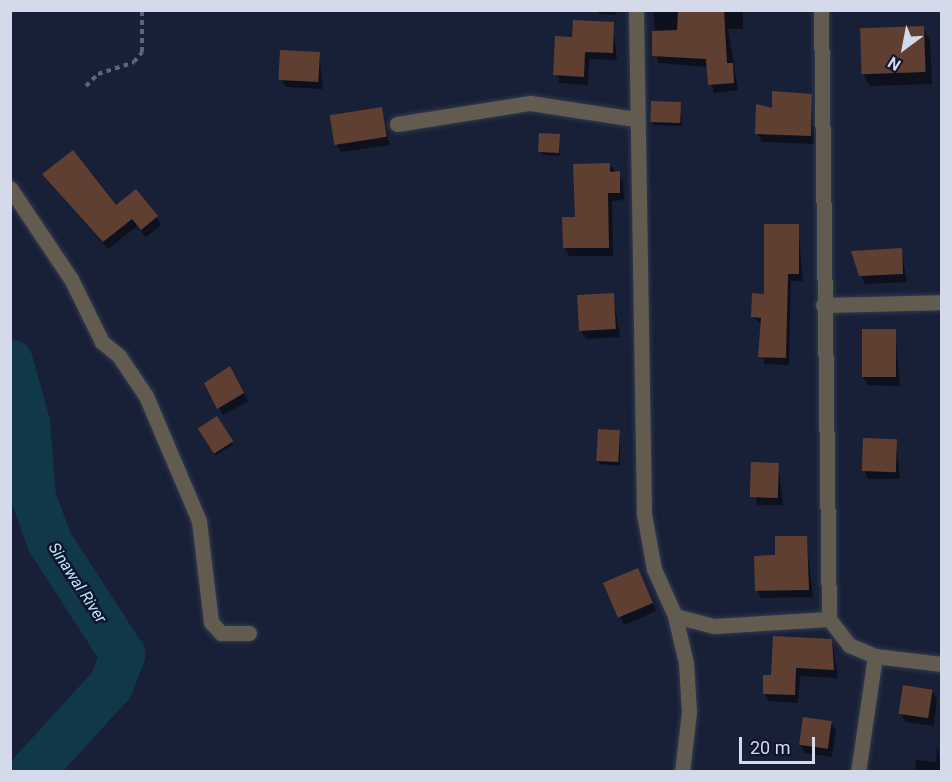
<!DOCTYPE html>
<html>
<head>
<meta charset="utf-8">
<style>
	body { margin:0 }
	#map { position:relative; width:952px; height:782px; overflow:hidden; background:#182037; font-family:Roboto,sans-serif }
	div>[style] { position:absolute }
	.shadow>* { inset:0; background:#0007; transform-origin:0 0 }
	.river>* { height:45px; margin:-22.5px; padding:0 22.5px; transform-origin:22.5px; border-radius:22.5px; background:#113848 }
	.building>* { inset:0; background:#5f3f31; transform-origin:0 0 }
	.path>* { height:4px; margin-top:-2px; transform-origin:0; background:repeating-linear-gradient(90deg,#5e657a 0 4.5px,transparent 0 9px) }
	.roads { filter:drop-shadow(0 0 2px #323a50) drop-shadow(0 0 2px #323a50) }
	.minor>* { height:15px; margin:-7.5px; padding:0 7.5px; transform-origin:7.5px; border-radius:7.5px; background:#625b4f }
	span { translate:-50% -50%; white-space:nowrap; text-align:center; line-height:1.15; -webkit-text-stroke:5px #0f162c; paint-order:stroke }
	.water-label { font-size:16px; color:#bde4f7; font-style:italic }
	.frame { position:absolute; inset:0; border:12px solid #d4daea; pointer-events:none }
	.north { position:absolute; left:874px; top:18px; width:60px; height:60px; -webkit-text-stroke:4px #0f162c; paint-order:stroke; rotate:212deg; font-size:16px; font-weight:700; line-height:24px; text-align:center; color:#d4daea }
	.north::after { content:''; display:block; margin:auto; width:21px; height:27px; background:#d4daea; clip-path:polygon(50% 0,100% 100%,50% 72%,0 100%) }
	.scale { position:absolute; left:739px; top:737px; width:76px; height:27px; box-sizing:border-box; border:3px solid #d4daea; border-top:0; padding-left:8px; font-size:18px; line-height:21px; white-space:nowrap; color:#d4daea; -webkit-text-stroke:4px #0f162c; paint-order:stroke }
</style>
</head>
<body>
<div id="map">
	<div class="shadow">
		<div style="clip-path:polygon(597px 10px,616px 10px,616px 15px,599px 14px)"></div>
		<div style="clip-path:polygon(653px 10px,743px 10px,743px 29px,728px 29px,738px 90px,714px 93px,708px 67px,658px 63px)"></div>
		<div style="clip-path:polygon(613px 24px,617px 60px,589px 59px,588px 85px,559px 83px,556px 38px,574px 39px)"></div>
		<div style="clip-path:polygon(923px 28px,930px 40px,932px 84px,870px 86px,863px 74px)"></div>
		<div style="clip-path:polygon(319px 54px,323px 89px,286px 87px,281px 79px)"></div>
		<div style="clip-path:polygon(811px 95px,815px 144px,762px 142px,757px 133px,773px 109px)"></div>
		<div style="clip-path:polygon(680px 103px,682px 126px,654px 125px,652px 121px)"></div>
		<div style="clip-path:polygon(381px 109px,390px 145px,341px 152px,336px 144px)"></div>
		<div style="clip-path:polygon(559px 135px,560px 156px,542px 155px,540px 152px)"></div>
		<div style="clip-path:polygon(609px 164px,623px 181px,624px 200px,612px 201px,613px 256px,569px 256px,565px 248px,577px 218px)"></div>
		<div style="clip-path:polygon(44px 175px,115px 207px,157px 217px,161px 225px,146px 237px,137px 226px,108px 249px)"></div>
		<div style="clip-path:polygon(798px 226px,803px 281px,791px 281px,789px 365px,764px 364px,762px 324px,752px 317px)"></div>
		<div style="clip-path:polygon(901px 249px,907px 282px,865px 284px,861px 276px)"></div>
		<div style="clip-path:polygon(613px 295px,620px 337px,586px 339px,581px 331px)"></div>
		<div style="clip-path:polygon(895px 330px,900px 386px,868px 385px,863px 377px)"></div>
		<div style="left:230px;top:368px;width:38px;height:29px;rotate:61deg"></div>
		<div style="left:217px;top:418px;width:31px;height:21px;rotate:59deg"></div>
		<div style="clip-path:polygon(620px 432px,620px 466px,600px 464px,598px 461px)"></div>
		<div style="clip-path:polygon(896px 440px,900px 479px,868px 479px,864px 470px)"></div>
		<div style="clip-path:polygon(753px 463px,778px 464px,783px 505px,757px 505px)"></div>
		<div style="clip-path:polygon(806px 537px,813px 597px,761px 598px,757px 590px,777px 557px)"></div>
		<div style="clip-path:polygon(642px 578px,656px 611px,624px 625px,605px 583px)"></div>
		<div style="clip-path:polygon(832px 641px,838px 678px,800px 676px,798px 703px,769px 701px,764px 693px,772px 677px)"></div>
		<div style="clip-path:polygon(932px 691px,937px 699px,934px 726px,905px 722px,901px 714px)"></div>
		<div style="clip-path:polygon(831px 723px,836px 731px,832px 757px,805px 753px,800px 744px)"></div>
		<div style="clip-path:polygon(937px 744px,942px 772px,915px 772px,916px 760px,936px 762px)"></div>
	</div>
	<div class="river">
		<div style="left:10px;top:361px;width:63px;rotate:74.4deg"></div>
		<div style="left:27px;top:422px;width:75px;rotate:85.4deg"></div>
		<div style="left:33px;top:497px;width:47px;rotate:70deg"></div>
		<div style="left:49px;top:541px;width:135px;rotate:57.1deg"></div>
		<div style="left:122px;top:654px;width:32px;rotate:110deg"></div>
		<div style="left:111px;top:684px;width:119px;rotate:132.3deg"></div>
	</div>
	<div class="building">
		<div style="clip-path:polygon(678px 10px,724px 10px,727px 63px,733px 63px,734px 83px,708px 85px,706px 59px,652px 56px,652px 31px,677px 30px)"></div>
		<div style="clip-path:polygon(573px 20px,614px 22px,613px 53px,585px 52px,584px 77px,553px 75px,555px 36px,572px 37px)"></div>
		<div style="left:924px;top:26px;width:46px;height:64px;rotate:88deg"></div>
		<div style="left:280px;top:50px;width:40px;height:30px;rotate:3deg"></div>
		<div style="clip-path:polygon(772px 91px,812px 94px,811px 136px,755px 134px,756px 104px,772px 108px)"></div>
		<div style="left:651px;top:101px;width:30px;height:21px;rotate:2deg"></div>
		<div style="left:382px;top:107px;width:30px;height:53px;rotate:81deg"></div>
		<div style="left:539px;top:133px;width:21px;height:19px;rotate:3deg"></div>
		<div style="clip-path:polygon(73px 150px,116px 205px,136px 189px,158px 216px,141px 230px,132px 219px,103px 242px,42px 174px)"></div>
		<div style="clip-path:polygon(610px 163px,610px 172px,620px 171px,620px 193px,608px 193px,609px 248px,563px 248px,562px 217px,575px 217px,573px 164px)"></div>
		<div style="clip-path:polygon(764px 224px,799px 224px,799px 274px,788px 274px,786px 358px,758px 357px,761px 318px,751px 317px,752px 293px,764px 294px)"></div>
		<div style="clip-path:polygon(902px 248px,903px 274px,859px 276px,851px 251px)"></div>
		<div style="left:614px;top:293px;width:36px;height:37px;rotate:87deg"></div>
		<div style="left:862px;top:329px;width:34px;height:48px"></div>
		<div style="clip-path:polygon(230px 366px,244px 393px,217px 409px,204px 383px)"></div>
		<div style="left:217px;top:416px;width:30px;height:23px;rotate:57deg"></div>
		<div style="left:598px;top:429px;width:22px;height:32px;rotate:3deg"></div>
		<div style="left:863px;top:438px;width:34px;height:33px;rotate:2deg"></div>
		<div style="left:751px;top:462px;width:28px;height:35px;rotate:2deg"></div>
		<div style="clip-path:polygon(775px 536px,807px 536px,809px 590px,755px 591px,754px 556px,775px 555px)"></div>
		<div style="left:638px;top:568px;width:38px;height:38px;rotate:67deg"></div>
		<div style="clip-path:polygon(773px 636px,832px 639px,834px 670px,796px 668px,795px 695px,763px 694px,763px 675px,771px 675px)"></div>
		<div style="left:903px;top:685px;width:30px;height:29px;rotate:9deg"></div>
		<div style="left:803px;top:717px;width:29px;height:28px;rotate:8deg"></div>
	</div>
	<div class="path">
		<div style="left:86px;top:86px;width:17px;rotate:-45deg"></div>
		<div style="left:98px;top:74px;width:38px;rotate:-18deg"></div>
		<div style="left:134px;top:62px;width:13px;rotate:-51deg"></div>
		<div style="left:142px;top:52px;width:42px;rotate:-90deg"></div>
	</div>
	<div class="roads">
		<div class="minor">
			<div style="left:636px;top:10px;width:504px;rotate:89.09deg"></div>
			<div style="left:644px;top:514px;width:56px;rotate:79.7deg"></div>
			<div style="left:654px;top:569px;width:51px;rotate:65.9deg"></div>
			<div style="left:675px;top:616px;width:48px;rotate:76.8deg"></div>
			<div style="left:686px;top:663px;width:49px;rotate:86.5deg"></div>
			<div style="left:689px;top:712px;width:60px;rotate:96.7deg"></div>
			<div style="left:821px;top:10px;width:609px;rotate:89.25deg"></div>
			<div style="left:829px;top:619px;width:33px;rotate:52deg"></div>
			<div style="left:849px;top:645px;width:28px;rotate:23deg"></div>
			<div style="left:875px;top:656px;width:117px;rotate:98.3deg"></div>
			<div style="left:397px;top:124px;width:135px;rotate:-9deg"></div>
			<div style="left:530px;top:103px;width:106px;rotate:8.7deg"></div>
			<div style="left:10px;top:188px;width:110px;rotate:56.2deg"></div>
			<div style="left:71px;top:279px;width:70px;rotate:63.8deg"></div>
			<div style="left:102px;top:342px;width:22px;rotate:39deg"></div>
			<div style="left:119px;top:356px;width:48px;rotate:56deg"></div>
			<div style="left:146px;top:396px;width:136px;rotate:67deg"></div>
			<div style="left:199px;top:521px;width:102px;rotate:83.2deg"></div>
			<div style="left:211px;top:622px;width:15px;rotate:48deg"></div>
			<div style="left:221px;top:633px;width:28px"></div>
			<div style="left:823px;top:305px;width:119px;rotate:-1.4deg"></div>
			<div style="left:675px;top:616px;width:40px;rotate:14.4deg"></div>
			<div style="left:714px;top:626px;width:115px;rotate:-3.5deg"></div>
			<div style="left:875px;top:656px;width:67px;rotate:6.8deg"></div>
		</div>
	</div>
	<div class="water-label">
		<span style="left:77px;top:583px;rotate:57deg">Sinawal River</span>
	</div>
	<div class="frame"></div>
	<div class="north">N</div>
	<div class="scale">20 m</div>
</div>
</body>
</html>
